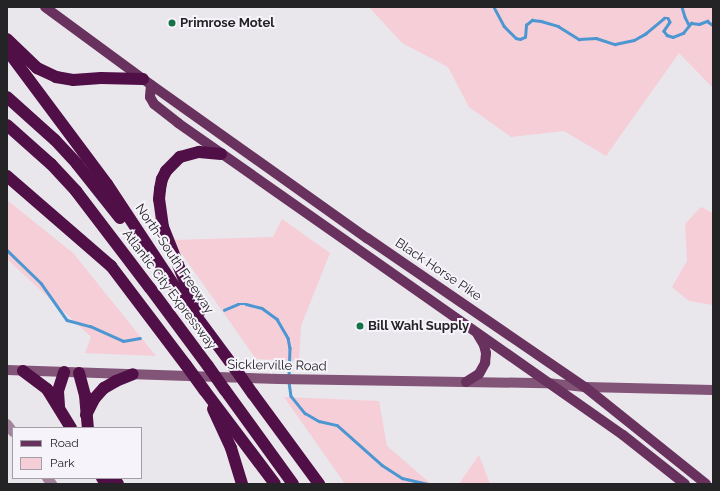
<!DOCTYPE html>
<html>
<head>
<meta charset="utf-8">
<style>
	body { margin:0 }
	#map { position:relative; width:720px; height:491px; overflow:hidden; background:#e9e6ec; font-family:Raleway,sans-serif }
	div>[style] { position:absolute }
	.green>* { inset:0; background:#f6ced7 }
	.stream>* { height:2.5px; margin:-1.25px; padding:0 1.25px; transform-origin:1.25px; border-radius:1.25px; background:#4c96d2 }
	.tertiary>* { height:10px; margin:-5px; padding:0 5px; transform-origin:5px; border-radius:5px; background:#a4849c }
	.secondary>* { height:10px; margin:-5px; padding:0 5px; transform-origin:5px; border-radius:5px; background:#815478 }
	.primary>* { height:10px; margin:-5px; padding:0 5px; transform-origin:5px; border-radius:5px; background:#68315e }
	.motorway>* { height:12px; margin:-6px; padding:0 6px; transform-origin:6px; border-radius:6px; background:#510f47 }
	.motorway-bridge>* { height:12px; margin:-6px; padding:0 6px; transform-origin:6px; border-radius:6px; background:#510f47 }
	.dots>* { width:11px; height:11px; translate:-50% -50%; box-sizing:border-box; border:2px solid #f6f3fa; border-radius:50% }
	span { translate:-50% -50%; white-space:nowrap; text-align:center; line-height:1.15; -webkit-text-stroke:4px #f6f3fa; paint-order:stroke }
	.poi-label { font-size:13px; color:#242325; font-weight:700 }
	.left { translate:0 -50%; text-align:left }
	.street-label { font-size:13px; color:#242325 }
	.frame { position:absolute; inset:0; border:8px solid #242325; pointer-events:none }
	.legend { position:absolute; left:12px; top:427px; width:130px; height:52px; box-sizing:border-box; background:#f6f3fa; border:1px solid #a2a0a5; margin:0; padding:5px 7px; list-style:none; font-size:12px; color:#242325 }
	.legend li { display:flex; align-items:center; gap:8px; height:20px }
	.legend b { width:20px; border:1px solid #a2a0a5 }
</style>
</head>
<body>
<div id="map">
	<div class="green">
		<div style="clip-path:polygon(369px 7px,713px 7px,713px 88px,679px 53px,606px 156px,564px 131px,511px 137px,469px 107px,448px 67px,402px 43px)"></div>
		<div style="clip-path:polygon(7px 200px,73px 253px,156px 356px,85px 353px,91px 337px,7px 259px)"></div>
		<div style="clip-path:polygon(701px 207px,713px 213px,713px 305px,689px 301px,672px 287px,687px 261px,685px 224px)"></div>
		<div style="clip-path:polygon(282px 219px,330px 253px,301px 326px,299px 361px,256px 359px,172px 240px,273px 237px)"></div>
		<div style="clip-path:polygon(284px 397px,379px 401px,387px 446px,430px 483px,435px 484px,345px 484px)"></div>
		<div style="clip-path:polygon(479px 455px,490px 484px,459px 484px)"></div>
	</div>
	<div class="stream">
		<div style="left:494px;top:7px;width:21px;rotate:62deg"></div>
		<div style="left:504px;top:26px;width:17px;rotate:45deg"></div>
		<div style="left:516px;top:38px;width:4px;rotate:14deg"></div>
		<div style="left:520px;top:39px;width:5px;rotate:-22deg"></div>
		<div style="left:525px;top:37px;width:12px;rotate:-85deg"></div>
		<div style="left:526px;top:25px;width:8px;rotate:-40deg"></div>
		<div style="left:532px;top:20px;width:9px;rotate:6deg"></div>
		<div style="left:541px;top:21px;width:18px;rotate:16deg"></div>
		<div style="left:558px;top:26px;width:25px;rotate:32deg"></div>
		<div style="left:579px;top:39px;width:17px;rotate:-3deg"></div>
		<div style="left:596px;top:38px;width:20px;rotate:18deg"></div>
		<div style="left:615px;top:44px;width:19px;rotate:-12deg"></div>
		<div style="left:634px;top:40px;width:13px;rotate:-29deg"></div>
		<div style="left:645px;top:34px;width:25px;rotate:-40deg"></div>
		<div style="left:664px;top:18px;width:4px"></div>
		<div style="left:668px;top:18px;width:4px;rotate:63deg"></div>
		<div style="left:670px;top:22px;width:11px;rotate:124deg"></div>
		<div style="left:664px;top:31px;width:5px;rotate:53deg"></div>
		<div style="left:667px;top:35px;width:6px;rotate:18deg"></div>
		<div style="left:673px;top:37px;width:11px;rotate:-22deg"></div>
		<div style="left:683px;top:33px;width:13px;rotate:-51deg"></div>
		<div style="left:691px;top:23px;width:8px;rotate:7deg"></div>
		<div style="left:699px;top:24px;width:9px;rotate:-21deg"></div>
		<div style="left:707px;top:21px;width:7px;rotate:34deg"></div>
		<div style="left:682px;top:7px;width:10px;rotate:73deg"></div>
		<div style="left:685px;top:17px;width:9px;rotate:63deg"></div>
		<div style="left:7px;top:250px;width:47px;rotate:44.1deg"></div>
		<div style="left:41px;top:283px;width:45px;rotate:54.9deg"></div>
		<div style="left:67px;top:320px;width:24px;rotate:15deg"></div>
		<div style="left:90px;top:326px;width:36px;rotate:24deg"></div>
		<div style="left:123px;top:341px;width:17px;rotate:-10deg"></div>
		<div style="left:224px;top:310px;width:15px;rotate:-23deg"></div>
		<div style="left:238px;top:304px;width:8px"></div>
		<div style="left:246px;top:304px;width:16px;rotate:14deg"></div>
		<div style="left:262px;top:308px;width:19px;rotate:36deg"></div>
		<div style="left:277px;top:319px;width:22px;rotate:60deg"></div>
		<div style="left:288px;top:338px;width:10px;rotate:79deg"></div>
		<div style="left:290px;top:348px;width:29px;rotate:92deg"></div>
		<div style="left:289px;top:382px;width:14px;rotate:82deg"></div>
		<div style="left:291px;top:396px;width:22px;rotate:51deg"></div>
		<div style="left:305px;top:413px;width:16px;rotate:30deg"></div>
		<div style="left:319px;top:421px;width:18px;rotate:13deg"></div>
		<div style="left:337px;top:425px;width:60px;rotate:41.6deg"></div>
		<div style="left:382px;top:465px;width:24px;rotate:33deg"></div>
		<div style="left:402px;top:478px;width:26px;rotate:13deg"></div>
	</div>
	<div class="tertiary">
		<div style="left:7px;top:424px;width:10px;rotate:53deg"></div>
		<div style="left:47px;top:478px;width:8px;rotate:50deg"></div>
	</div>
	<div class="secondary">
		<div style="left:7px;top:370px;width:272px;rotate:1.9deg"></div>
		<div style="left:279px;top:379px;width:268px;rotate:0.9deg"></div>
		<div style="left:547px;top:383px;width:38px;rotate:6deg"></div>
		<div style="left:585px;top:387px;width:128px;rotate:1.3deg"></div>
	</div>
	<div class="primary">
		<div style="left:45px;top:7px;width:122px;rotate:36.3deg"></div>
		<div style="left:143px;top:79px;width:275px;rotate:35.4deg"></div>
		<div style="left:367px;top:238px;width:264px;rotate:34.4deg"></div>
		<div style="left:585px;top:387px;width:155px;rotate:38.7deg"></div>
		<div style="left:151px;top:85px;width:12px;rotate:95deg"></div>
		<div style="left:150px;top:97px;width:8px;rotate:60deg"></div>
		<div style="left:154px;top:104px;width:31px;rotate:38deg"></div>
		<div style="left:178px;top:123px;width:543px;rotate:35.04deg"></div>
		<div style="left:623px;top:435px;width:79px;rotate:38.3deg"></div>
		<div style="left:466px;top:382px;width:15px;rotate:-32deg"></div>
		<div style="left:479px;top:374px;width:13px;rotate:-61deg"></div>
		<div style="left:485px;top:363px;width:10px;rotate:-84deg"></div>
		<div style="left:486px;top:353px;width:8px;rotate:-104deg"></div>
		<div style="left:484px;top:345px;width:12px;rotate:-121deg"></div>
	</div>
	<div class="motorway">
		<div style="left:7px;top:39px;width:42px;rotate:44deg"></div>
		<div style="left:37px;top:68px;width:21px;rotate:25deg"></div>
		<div style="left:56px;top:77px;width:17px;rotate:10deg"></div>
		<div style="left:73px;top:80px;width:28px;rotate:-4deg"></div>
		<div style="left:101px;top:78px;width:42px;rotate:1.4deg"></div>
		<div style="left:7px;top:50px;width:167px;rotate:53.3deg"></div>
		<div style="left:107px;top:184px;width:131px;rotate:56.6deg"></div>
		<div style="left:179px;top:293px;width:96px;rotate:53.5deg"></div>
		<div style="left:7px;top:97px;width:64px;rotate:41.9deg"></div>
		<div style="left:55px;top:140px;width:33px;rotate:47deg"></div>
		<div style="left:77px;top:164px;width:69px;rotate:51.5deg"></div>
		<div style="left:7px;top:125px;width:59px;rotate:41.6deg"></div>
		<div style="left:51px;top:164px;width:37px;rotate:47deg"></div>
		<div style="left:76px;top:191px;width:122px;rotate:52.7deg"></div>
		<div style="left:150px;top:288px;width:97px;rotate:53.4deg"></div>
		<div style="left:7px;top:176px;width:138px;rotate:40.9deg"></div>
		<div style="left:111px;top:266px;width:124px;rotate:52.9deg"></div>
		<div style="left:200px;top:311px;width:33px;rotate:-117deg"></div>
		<div style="left:185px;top:282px;width:59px;rotate:-111.8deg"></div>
		<div style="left:163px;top:227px;width:28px;rotate:-98deg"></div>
		<div style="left:159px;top:199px;width:10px;rotate:-84deg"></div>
		<div style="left:160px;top:189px;width:10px;rotate:-79deg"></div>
		<div style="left:162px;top:179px;width:9px;rotate:-63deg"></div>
		<div style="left:166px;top:171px;width:20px;rotate:-45deg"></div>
		<div style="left:180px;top:157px;width:20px;rotate:-15deg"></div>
		<div style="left:199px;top:152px;width:22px;rotate:5deg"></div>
		<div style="left:23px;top:371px;width:30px;rotate:37deg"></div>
		<div style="left:47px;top:389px;width:46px;rotate:58.4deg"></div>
		<div style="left:79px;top:373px;width:23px;rotate:75deg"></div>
		<div style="left:85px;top:395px;width:33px;rotate:85deg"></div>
		<div style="left:225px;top:390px;width:116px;rotate:54.1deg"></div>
		<div style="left:205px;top:391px;width:116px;rotate:53deg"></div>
		<div style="left:253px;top:394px;width:112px;rotate:53.7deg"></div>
		<div style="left:59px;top:406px;width:15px;rotate:-94deg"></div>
		<div style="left:58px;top:391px;width:20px;rotate:-72deg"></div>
		<div style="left:213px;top:409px;width:43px;rotate:65.2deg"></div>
		<div style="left:231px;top:448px;width:38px;rotate:73deg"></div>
		<div style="left:86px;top:415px;width:18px;rotate:-63deg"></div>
		<div style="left:94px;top:399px;width:15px;rotate:-48deg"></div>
		<div style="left:104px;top:388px;width:14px;rotate:-30deg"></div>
		<div style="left:116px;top:381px;width:18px;rotate:-22deg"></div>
		<div style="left:102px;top:478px;width:7px;rotate:56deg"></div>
		<div style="left:114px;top:478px;width:7px;rotate:56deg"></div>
	</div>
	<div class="motorway-bridge">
		<div style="left:186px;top:365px;width:32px;rotate:54deg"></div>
		<div style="left:208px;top:366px;width:29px;rotate:55deg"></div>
		<div style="left:236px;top:370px;width:29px;rotate:55deg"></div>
	</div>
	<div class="dots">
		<div style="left:172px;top:23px;background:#167348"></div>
		<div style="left:360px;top:326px;background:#167348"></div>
	</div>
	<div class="poi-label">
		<span class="left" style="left:180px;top:23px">Primrose Motel</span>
		<span class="left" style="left:368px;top:326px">Bill Wahl Supply</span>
	</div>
	<div class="street-label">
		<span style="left:174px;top:259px;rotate:56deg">North-South Freeway</span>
		<span style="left:438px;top:270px;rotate:34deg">Black Horse Pike</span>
		<span style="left:169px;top:290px;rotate:53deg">Atlantic City Expressway</span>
		<span style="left:277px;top:366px;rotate:1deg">Sicklerville Road</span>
	</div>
	<div class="frame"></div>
	<ul class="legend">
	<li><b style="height:5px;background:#68315e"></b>Road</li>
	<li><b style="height:11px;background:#f6ced7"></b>Park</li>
	</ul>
</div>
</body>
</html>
